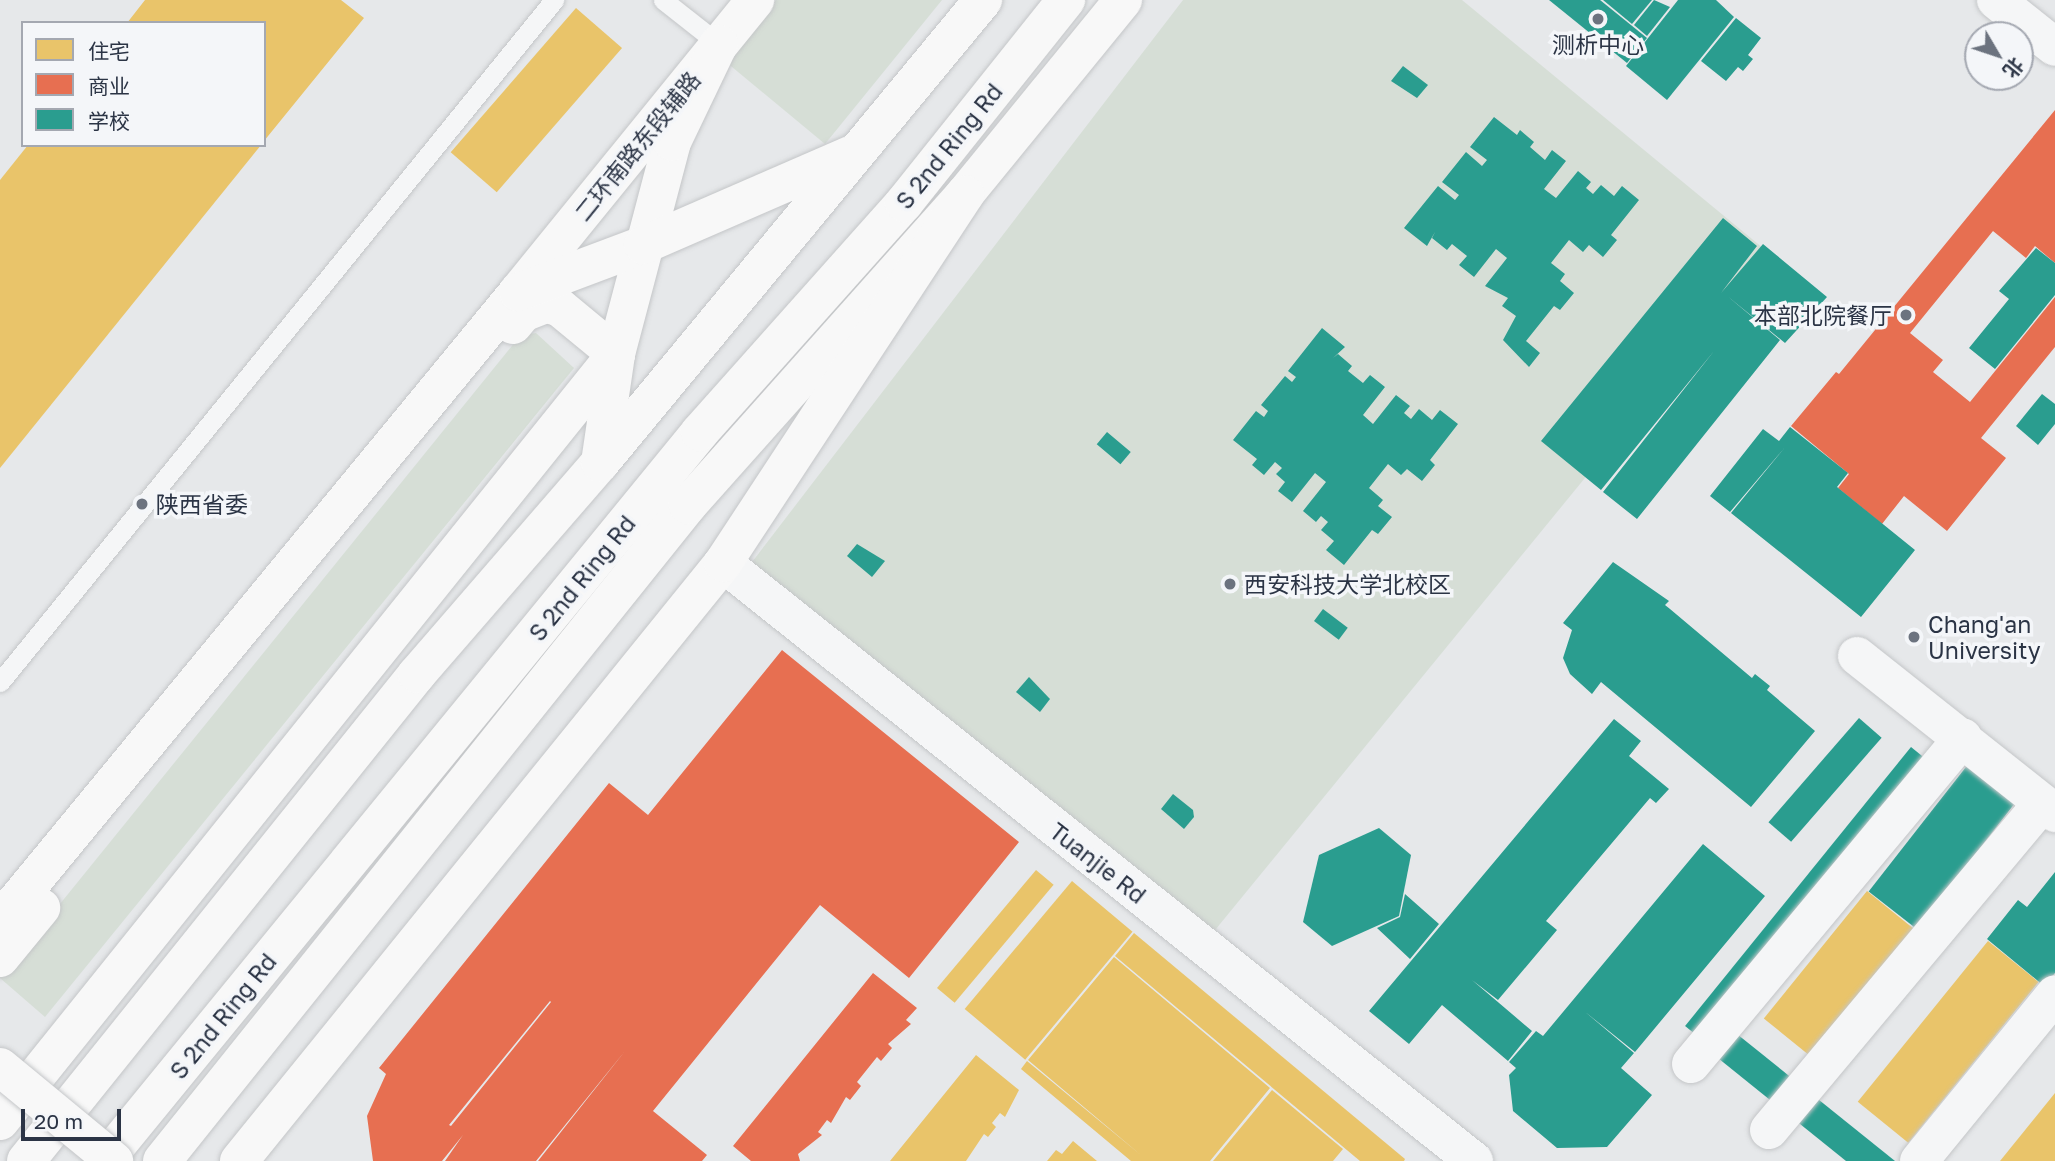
<!DOCTYPE html>
<html>
<head>
<meta charset="utf-8">
<style>
	body { margin:0 }
	#map { position:relative; width:2055px; height:1161px; overflow:hidden; background:#e6e8ea; font-family:"Golos Text","Noto Sans SC",sans-serif }
	div>[style] { position:absolute }
	.green>* { inset:0; background:#d6ded6 }
	.homes>* { inset:0; background:#e9c46a; transform-origin:0 0 }
	.shops>* { inset:0; background:#e76f51 }
	.schools>* { inset:0; background:#2a9d8f; transform-origin:0 0 }
	.roads { filter:drop-shadow(0 0 2px #c4c6c8) drop-shadow(0 0 2px #c4c6c8) }
	.lane>* { height:19px; margin:-9.5px; padding:0 9.5px; transform-origin:9.5px; border-radius:9.5px; background:#f5f6f7 }
	.street>* { height:38px; margin:-19px; padding:0 19px; transform-origin:19px; border-radius:19px; background:#f5f6f7 }
	.secondary>* { height:38px; margin:-19px; padding:0 19px; transform-origin:19px; border-radius:19px; background:#f8f8f8 }
	.highway>* { height:38px; margin:-19px; padding:0 19px; transform-origin:19px; border-radius:19px; background:#f8f8f8 }
	.bridges { filter:drop-shadow(0 0 2px #c4c6c8) drop-shadow(0 0 2px #c4c6c8) }
	.secondary-bridge>* { height:38px; margin:-19px; padding:0 19px; transform-origin:19px; border-radius:19px; background:#f8f8f8 }
	.dots>* { width:19px; height:19px; translate:-50% -50%; box-sizing:border-box; border:4px solid #f4f6f9; border-radius:50% }
	span { translate:-50% -50%; white-space:nowrap; text-align:center; line-height:1.15; -webkit-text-stroke:7px #f4f6f9; paint-order:stroke }
	.poi-label { font-size:23px; color:#2b3445 }
	.right { translate:-100% -50%; text-align:right }
	.left { translate:0 -50%; text-align:left }
	.street-label { font-size:23px; color:#2b3445 }
	.legend { position:absolute; left:21px; top:21px; width:245px; height:126px; box-sizing:border-box; background:#f4f6f9; border:2px solid #a4a8b1; margin:0; padding:9px 12px; list-style:none; font-size:21px; color:#2b3445 }
	.legend li { display:flex; align-items:center; gap:14px; height:35px }
	.legend b { width:35px; border:2px solid #a4a8b1 }
	.north { position:absolute; left:1964px; top:21px; width:70px; height:70px; box-sizing:border-box; background:#f4f6f9; border:2px solid #a4a8b1; border-radius:50%; rotate:129deg; font-size:19px; font-weight:700; line-height:28px; text-align:center; color:#2b3445 }
	.north::after { content:''; display:block; margin:auto; width:24px; height:32px; background:#6c737f; clip-path:polygon(50% 0,100% 100%,50% 72%,0 100%) }
	.scale { position:absolute; left:21px; top:1109px; width:100px; height:32px; box-sizing:border-box; border:4px solid #2b3445; border-top:0; padding-left:9px; font-size:21px; line-height:24px; white-space:nowrap; color:#2b3445; -webkit-text-stroke:5px #f4f6f9; paint-order:stroke }
</style>
</head>
<body>
<div id="map">
	<div class="green">
		<div style="clip-path:polygon(776px 0,942px 0,825px 144px,726px 62px)"></div>
		<div style="clip-path:polygon(1183px 0,1462px 0,1769px 253px,1202px 946px,739px 579px)"></div>
		<div style="clip-path:polygon(536px 333px,574px 368px,45px 1017px,0 978px,520px 336px)"></div>
	</div>
	<div class="homes">
		<div style="clip-path:polygon(145px 0,341px 0,364px 18px,264px 141px,264px 23px,127px 23px)"></div>
		<div style="left:576px;top:8px;width:61px;height:191px;rotate:41deg"></div>
		<div style="clip-path:polygon(28px 145px,261px 145px,0 468px,0 180px)"></div>
		<div style="left:1036px;top:870px;width:23px;height:154px;rotate:40deg"></div>
		<div style="left:1072px;top:881px;width:79px;height:167px;rotate:40deg"></div>
		<div style="left:1867px;top:891px;width:62px;height:164px;rotate:39deg"></div>
		<div style="clip-path:polygon(1134px 933px,1405px 1159px,1404px 1161px,1360px 1161px,1115px 956px)"></div>
		<div style="left:1988px;top:941px;width:65px;height:207px;rotate:39deg"></div>
		<div style="clip-path:polygon(1114px 957px,1270px 1088px,1210px 1161px,1131px 1161px,1021px 1069px,1027px 1061px,1142px 1156px,1028px 1060px)"></div>
		<div style="clip-path:polygon(976px 1055px,1019px 1090px,1005px 1117px,1000px 1113px,992px 1123px,996px 1127px,988px 1137px,984px 1134px,966px 1161px,890px 1161px)"></div>
		<div style="clip-path:polygon(1272px 1090px,1343px 1149px,1333px 1161px,1213px 1161px)"></div>
		<div style="clip-path:polygon(2055px 1093px,2055px 1161px,2000px 1161px)"></div>
		<div style="clip-path:polygon(1073px 1141px,1097px 1161px,1047px 1161px,1056px 1150px,1062px 1154px)"></div>
	</div>
	<div class="shops">
		<div style="clip-path:polygon(2055px 110px,2055px 263px,2035px 246px,2026px 258px,1993px 231px,1910px 333px,1943px 360px,1933px 372px,1970px 402px,2055px 297px,2055px 347px,1981px 438px,2006px 458px,1947px 531px,1904px 496px,1882px 524px,1838px 488px,1849px 474px,1791px 426px,1836px 372px,1839px 374px)"></div>
		<div style="clip-path:polygon(evenodd,782px 650px,1019px 842px,909px 978px,820px 905px,653px 1111px,707px 1155px,702px 1161px,538px 1161px,625px 1051px,536px 1161px,445px 1161px,463px 1135px,442px 1161px,373px 1161px,367px 1116px,386px 1074px,379px 1068px,609px 783px,648px 815px,782px 650px,550px 1001px,551px 1002px,451px 1126px,449px 1125px,550px 1001px)"></div>
		<div style="clip-path:polygon(873px 973px,917px 1008px,906px 1020px,911px 1024px,888px 1044px,892px 1048px,881px 1061px,877px 1057px,857px 1082px,861px 1086px,850px 1100px,846px 1097px,831px 1123px,827px 1120px,818px 1132px,822px 1135px,798px 1154px,800px 1161px,751px 1161px,733px 1146px)"></div>
	</div>
	<div class="schools">
		<div style="clip-path:polygon(1549px 0,1600px 0,1647px 38px,1627px 63px)"></div>
		<div style="clip-path:polygon(1603px 0,1652px 0,1632px 24px)"></div>
		<div style="clip-path:polygon(1654px 0,1670px 7px,1647px 36px,1634px 25px)"></div>
		<div style="clip-path:polygon(1678px 0,1716px 0,1734px 17px,1667px 100px,1626px 66px)"></div>
		<div style="clip-path:polygon(1736px 18px,1761px 38px,1748px 55px,1753px 59px,1743px 71px,1738px 67px,1726px 81px,1701px 61px)"></div>
		<div style="clip-path:polygon(1403px 66px,1428px 85px,1417px 98px,1391px 81px)"></div>
		<div style="clip-path:polygon(1494px 117px,1517px 135px,1520px 130px,1534px 142px,1530px 147px,1545px 160px,1552px 150px,1566px 161px,1544px 189px,1556px 198px,1578px 171px,1591px 182px,1586px 188px,1593px 194px,1601px 185px,1614px 196px,1622px 186px,1639px 200px,1611px 235px,1617px 240px,1603px 257px,1589px 245px,1583px 252px,1569px 240px,1551px 263px,1565px 274px,1560px 281px,1574px 293px,1560px 310px,1554px 306px,1526px 341px,1540px 353px,1529px 367px,1503px 340px,1516px 316px,1502px 306px,1508px 298px,1485px 286px,1507px 258px,1496px 249px,1474px 277px,1459px 265px,1467px 256px,1452px 244px,1447px 250px,1432px 238px,1435px 232px,1427px 246px,1404px 228px,1438px 186px,1455px 200px,1459px 195px,1442px 182px,1466px 152px,1482px 166px,1487px 160px,1470px 147px)"></div>
		<div style="clip-path:polygon(1723px 218px,1757px 246px,1721px 293px,1763px 244px,1827px 297px,1785px 343px,1726px 295px,1780px 340px,1637px 519px,1603px 492px,1714px 351px,1601px 490px,1541px 441px)"></div>
		<div style="clip-path:polygon(2036px 248px,2055px 263px,2055px 295px,1995px 369px,1969px 348px,2009px 299px,1999px 291px)"></div>
		<div style="clip-path:polygon(1322px 328px,1345px 347px,1333px 358px,1338px 354px,1352px 366px,1348px 371px,1363px 383px,1370px 375px,1385px 387px,1363px 415px,1373px 424px,1396px 395px,1410px 406px,1404px 413px,1411px 419px,1419px 409px,1432px 420px,1440px 410px,1458px 424px,1430px 460px,1435px 465px,1422px 481px,1407px 469px,1401px 475px,1388px 464px,1369px 488px,1383px 500px,1378px 506px,1392px 517px,1378px 534px,1372px 530px,1344px 565px,1326px 550px,1334px 541px,1321px 530px,1328px 522px,1321px 516px,1316px 522px,1303px 511px,1326px 482px,1315px 473px,1292px 502px,1278px 491px,1285px 482px,1276px 474px,1282px 468px,1275px 462px,1264px 475px,1252px 465px,1257px 459px,1233px 440px,1256px 411px,1264px 417px,1268px 411px,1261px 405px,1285px 376px,1292px 382px,1296px 377px,1288px 371px)"></div>
		<div style="clip-path:polygon(2042px 394px,2055px 404px,2055px 424px,2038px 445px,2016px 426px)"></div>
		<div style="clip-path:polygon(1790px 427px,1848px 473px,1837px 487px,1915px 550px,1861px 617px,1731px 513px,1786px 446px,1730px 512px,1710px 496px,1763px 429px,1779px 441px)"></div>
		<div style="left:1107px;top:432px;width:31px;height:16px;rotate:40deg"></div>
		<div style="clip-path:polygon(857px 544px,885px 561px,872px 577px,847px 556px)"></div>
		<div style="clip-path:polygon(1613px 562px,1669px 601px,1665px 605px,1670px 609px,1752px 678px,1755px 674px,1770px 686px,1767px 690px,1815px 731px,1751px 807px,1601px 682px,1592px 694px,1570px 674px,1563px 658px,1572px 630px,1563px 623px)"></div>
		<div style="left:1323px;top:609px;width:31px;height:15px;rotate:37deg"></div>
		<div style="clip-path:polygon(1029px 677px,1050px 699px,1040px 712px,1016px 692px)"></div>
		<div style="left:1859px;top:718px;width:30px;height:138px;rotate:41deg"></div>
		<div style="clip-path:polygon(1614px 719px,1641px 741px,1629px 756px,1669px 789px,1656px 803px,1650px 798px,1546px 921px,1557px 930px,1498px 1000px,1472px 980px,1532px 1031px,1508px 1061px,1442px 1005px,1409px 1044px,1369px 1011px)"></div>
		<div style="left:1911px;top:747px;width:27px;height:359px;rotate:39deg"></div>
		<div style="left:1969px;top:763px;width:61px;height:163px;rotate:38deg"></div>
		<div style="clip-path:polygon(1173px 794px,1193px 810px,1194px 817px,1184px 829px,1161px 809px)"></div>
		<div style="clip-path:polygon(1379px 828px,1411px 855px,1399px 916px,1332px 946px,1303px 922px,1319px 855px)"></div>
		<div style="clip-path:polygon(1703px 844px,1765px 896px,1635px 1052px,1584px 1011px,1634px 1053px,1621px 1068px,1652px 1095px,1607px 1147px,1557px 1148px,1513px 1111px,1509px 1075px,1516px 1068px,1509px 1062px,1536px 1031px,1543px 1036px)"></div>
		<div style="clip-path:polygon(2055px 872px,2055px 973px,2044px 986px,1987px 939px,2018px 900px,2027px 907px)"></div>
		<div style="clip-path:polygon(1405px 894px,1439px 924px,1410px 959px,1377px 928px,1400px 917px)"></div>
		<div style="clip-path:polygon(1727px 1026px,1895px 1161px,1846px 1161px,1708px 1050px)"></div>
	</div>
	<div class="roads">
		<div class="lane">
			<div style="left:663px;top:0;width:71px;rotate:38.2deg"></div>
			<div style="left:0;top:682px;width:879px;rotate:-50.91deg"></div>
		</div>
		<div class="street">
			<div style="left:1996px;top:0;width:75px;rotate:38.5deg"></div>
			<div style="left:723px;top:563px;width:960px;rotate:38.53deg"></div>
			<div style="left:1857px;top:656px;width:253px;rotate:38.4deg"></div>
			<div style="left:1691px;top:1064px;width:425px;rotate:-50.2deg"></div>
			<div style="left:1769px;top:1130px;width:425px;rotate:-50.1deg"></div>
			<div style="left:1919px;top:1161px;width:215px;rotate:-50.8deg"></div>
		</div>
		<div class="secondary">
			<div style="left:518px;top:292px;width:376px;rotate:-50.9deg"></div>
			<div style="left:600px;top:463px;width:110px;rotate:-81.6deg"></div>
			<div style="left:616px;top:354px;width:219px;rotate:-75.2deg"></div>
			<div style="left:672px;top:142px;width:109px;rotate:-64.4deg"></div>
			<div style="left:0;top:1121px;width:984px;rotate:-51.23deg"></div>
			<div style="left:162px;top:1161px;width:841px;rotate:-51.28deg"></div>
			<div style="left:688px;top:505px;width:416px;rotate:-48.3deg"></div>
			<div style="left:965px;top:194px;width:250px;rotate:-50.8deg"></div>
		</div>
		<div class="highway">
			<div style="left:513px;top:325px;width:16px;rotate:-50deg"></div>
			<div style="left:523px;top:313px;width:24px;rotate:-22deg"></div>
			<div style="left:545px;top:304px;width:14px;rotate:12deg"></div>
			<div style="left:559px;top:307px;width:74px;rotate:39.5deg"></div>
			<div style="left:0;top:921px;width:815px;rotate:-50.53deg"></div>
			<div style="left:518px;top:292px;width:134px;rotate:-20.6deg"></div>
			<div style="left:643px;top:245px;width:226px;rotate:-23.5deg"></div>
			<div style="left:0;top:958px;width:65px;rotate:-50.6deg"></div>
			<div style="left:26px;top:1161px;width:625px;rotate:-51.24deg"></div>
			<div style="left:417px;top:674px;width:279px;rotate:-49.1deg"></div>
			<div style="left:600px;top:463px;width:601px;rotate:-50.4deg"></div>
			<div style="left:104px;top:1161px;width:942px;rotate:-50.73deg"></div>
			<div style="left:700px;top:432px;width:307px;rotate:-48.3deg"></div>
			<div style="left:904px;top:203px;width:260px;rotate:-51.4deg"></div>
			<div style="left:239px;top:1161px;width:769px;rotate:-51.01deg"></div>
			<div style="left:723px;top:563px;width:441px;rotate:-56.7deg"></div>
		</div>
	</div>
	<div class="bridges">
		<div class="secondary-bridge">
			<div style="left:0;top:1067px;width:148px;rotate:39.5deg"></div>
		</div>
	</div>
	<div class="dots">
		<div style="left:1598px;top:19px;background:#6c737f"></div>
		<div style="left:1906px;top:315px;background:#6c737f"></div>
		<div style="left:142px;top:504px;background:#6c737f"></div>
		<div style="left:1230px;top:584px;background:#6c737f"></div>
		<div style="left:1914px;top:637px;background:#6c737f"></div>
	</div>
	<div class="poi-label">
		<span style="left:1598px;top:44px">测析中心</span>
		<span class="right" style="left:1892px;top:315px">本部北院餐厅</span>
		<span class="left" style="left:156px;top:504px">陕西省委</span>
		<span class="left" style="left:1244px;top:584px">西安科技大学北校区</span>
		<span class="left" style="left:1928px;top:637px">Chang'an<br>University</span>
	</div>
	<div class="street-label">
		<span style="left:637px;top:146px;rotate:-51deg">二环南路东段辅路</span>
		<span style="left:949px;top:146px;rotate:-51deg">S 2nd Ring Rd</span>
		<span style="left:582px;top:578px;rotate:-51deg">S 2nd Ring Rd</span>
		<span style="left:1098px;top:863px;rotate:38deg">Tuanjie Rd</span>
		<span style="left:223px;top:1016px;rotate:-51deg">S 2nd Ring Rd</span>
	</div>
	<ul class="legend">
	<li><b style="height:19px;background:#e9c46a"></b>住宅</li>
	<li><b style="height:19px;background:#e76f51"></b>商业</li>
	<li><b style="height:19px;background:#2a9d8f"></b>学校</li>
	</ul>
	<div class="north">北</div>
	<div class="scale">20 m</div>
</div>
</body>
</html>
